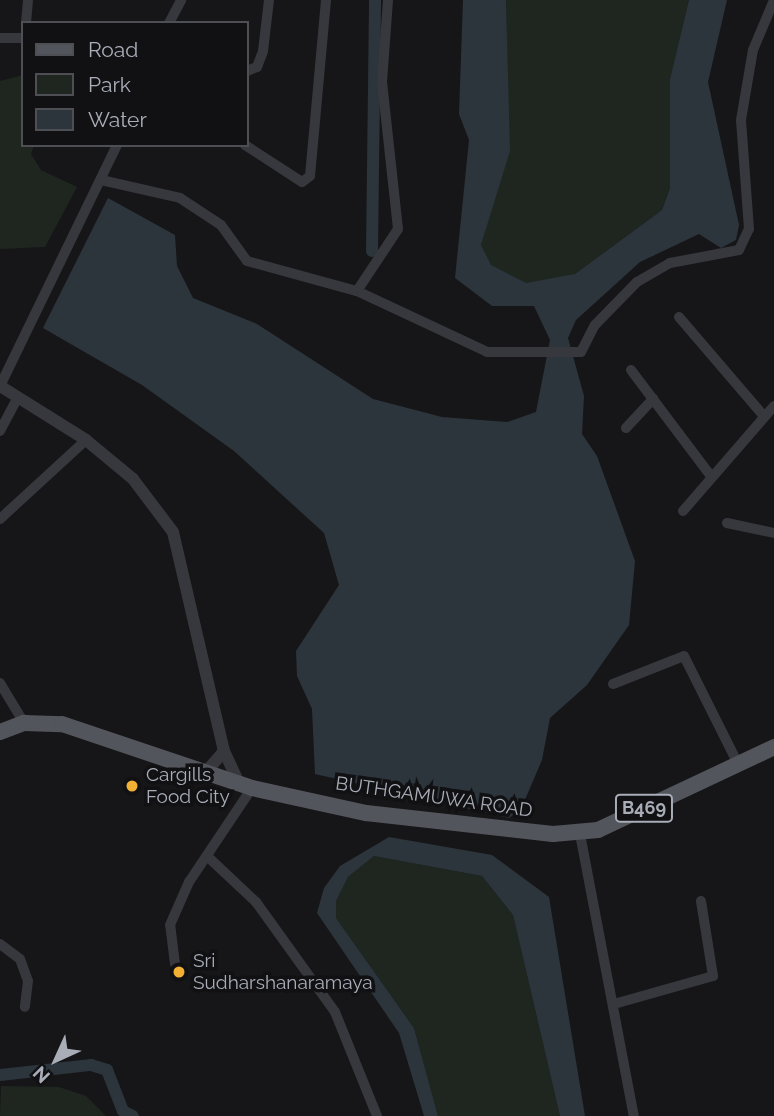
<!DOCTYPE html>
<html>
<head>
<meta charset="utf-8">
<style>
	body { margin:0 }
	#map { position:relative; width:774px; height:1116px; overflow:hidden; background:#161618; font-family:Raleway,sans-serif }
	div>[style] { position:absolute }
	.green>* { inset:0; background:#1e261f }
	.water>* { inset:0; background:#2c353c }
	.canal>* { height:12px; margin:-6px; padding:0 6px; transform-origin:6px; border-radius:6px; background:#2c353c }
	.minor>* { height:10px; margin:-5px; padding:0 5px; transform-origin:5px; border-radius:5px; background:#37383d }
	.tertiary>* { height:12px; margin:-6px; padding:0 6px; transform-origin:6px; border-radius:6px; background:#37383d }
	.primary>* { height:16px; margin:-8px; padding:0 8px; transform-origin:8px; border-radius:8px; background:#53555c }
	.dots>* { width:19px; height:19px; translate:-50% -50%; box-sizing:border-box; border:4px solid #111113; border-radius:50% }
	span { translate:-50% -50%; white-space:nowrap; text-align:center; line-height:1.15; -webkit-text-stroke:7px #111113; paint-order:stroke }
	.shield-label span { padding:2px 5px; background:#111113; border:2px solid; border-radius:5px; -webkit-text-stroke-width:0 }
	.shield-label { font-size:18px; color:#a8adb8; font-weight:700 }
	.poi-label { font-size:19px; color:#a8adb8 }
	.left { translate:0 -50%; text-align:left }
	.street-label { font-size:19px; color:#a8adb8 }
	.legend { position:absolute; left:21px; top:21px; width:228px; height:126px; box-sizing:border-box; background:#111113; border:2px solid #4d4f55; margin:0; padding:9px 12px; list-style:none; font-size:21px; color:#a8adb8 }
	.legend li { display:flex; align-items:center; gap:14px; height:35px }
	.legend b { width:35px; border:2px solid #4d4f55 }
	.north { position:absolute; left:21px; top:1025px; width:70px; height:70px; -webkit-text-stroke:5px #111113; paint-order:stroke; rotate:225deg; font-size:19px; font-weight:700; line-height:28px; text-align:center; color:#a8adb8 }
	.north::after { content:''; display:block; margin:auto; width:24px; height:32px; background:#a8adb8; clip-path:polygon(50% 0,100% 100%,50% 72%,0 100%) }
</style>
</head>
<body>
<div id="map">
	<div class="green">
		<div style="clip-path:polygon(506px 0,689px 0,670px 79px,670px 188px,662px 210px,575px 274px,547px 282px,525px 283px,490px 265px,481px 245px,509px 151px)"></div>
		<div style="clip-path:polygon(23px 75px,23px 145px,34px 145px,31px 154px,41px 170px,77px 187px,45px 247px,0 249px,0 81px)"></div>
		<div style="clip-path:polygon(374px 856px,482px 876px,513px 915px,560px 1116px,438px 1116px,414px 1028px,336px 918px,336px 901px,348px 877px)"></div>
		<div style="clip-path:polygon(1px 1086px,59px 1087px,86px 1096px,106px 1116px,0 1116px)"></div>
	</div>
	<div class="water">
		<div style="clip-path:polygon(463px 0,506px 0,510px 151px,481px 245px,491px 265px,526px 283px,575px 274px,662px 210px,670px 188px,670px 79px,689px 0,727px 0,708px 82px,739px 225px,736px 240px,721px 248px,699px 234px,640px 262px,576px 320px,568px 338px,584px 396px,582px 434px,597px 456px,635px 561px,629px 625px,587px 685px,550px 718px,542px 760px,521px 809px,509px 818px,315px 774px,312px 709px,297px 676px,296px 651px,339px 585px,324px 533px,234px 451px,142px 385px,43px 328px,108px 198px,175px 235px,177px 266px,193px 298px,257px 324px,373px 399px,442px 417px,507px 422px,536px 412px,550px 340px,534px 306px,492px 306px,455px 278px,469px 140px,459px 114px)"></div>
		<div style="clip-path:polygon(389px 837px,492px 855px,549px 897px,585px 1116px,560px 1116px,513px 915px,482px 876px,374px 856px,348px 877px,336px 901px,336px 918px,414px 1028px,438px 1116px,424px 1116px,399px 1033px,317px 913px,324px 888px,340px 866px)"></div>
	</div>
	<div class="canal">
		<div style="left:372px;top:251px;width:251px;rotate:-89.3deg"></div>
		<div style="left:0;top:1075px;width:92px;rotate:-6.3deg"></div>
		<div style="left:91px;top:1065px;width:17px;rotate:17deg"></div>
		<div style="left:107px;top:1070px;width:44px;rotate:68.7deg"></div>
		<div style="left:123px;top:1111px;width:11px;rotate:27deg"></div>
	</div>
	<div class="minor">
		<div style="left:26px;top:23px;width:23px;rotate:-85deg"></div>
		<div style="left:169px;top:23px;width:26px;rotate:-62deg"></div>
		<div style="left:0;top:38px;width:23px"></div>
		<div style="left:247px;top:71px;width:11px;rotate:-22deg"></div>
		<div style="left:257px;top:67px;width:17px;rotate:-69deg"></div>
		<div style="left:263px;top:51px;width:51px;rotate:-83.3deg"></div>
		<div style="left:245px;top:145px;width:68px;rotate:33deg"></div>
		<div style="left:302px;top:182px;width:10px;rotate:-37deg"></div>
		<div style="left:310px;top:176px;width:177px;rotate:-84.8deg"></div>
		<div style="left:101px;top:180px;width:81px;rotate:12.8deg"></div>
		<div style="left:180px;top:198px;width:49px;rotate:33.4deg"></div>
		<div style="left:221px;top:225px;width:44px;rotate:54.2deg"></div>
		<div style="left:247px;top:261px;width:114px;rotate:15.3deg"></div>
		<div style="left:357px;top:291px;width:144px;rotate:25.1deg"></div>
		<div style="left:487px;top:352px;width:94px"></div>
		<div style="left:581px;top:352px;width:30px;rotate:-63deg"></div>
		<div style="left:595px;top:325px;width:60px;rotate:-45.7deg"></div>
		<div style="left:637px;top:282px;width:38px;rotate:-30deg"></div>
		<div style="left:670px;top:263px;width:70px;rotate:-10.7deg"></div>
		<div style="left:739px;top:250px;width:23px;rotate:-65deg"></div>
		<div style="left:749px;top:229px;width:109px;rotate:-94.2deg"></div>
		<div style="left:741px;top:120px;width:71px;rotate:-80.3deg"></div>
		<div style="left:753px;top:50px;width:54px;rotate:-67.2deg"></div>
		<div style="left:357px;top:291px;width:74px;rotate:-56.5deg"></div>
		<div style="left:398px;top:229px;width:148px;rotate:-96.2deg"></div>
		<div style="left:382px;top:82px;width:82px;rotate:-85.8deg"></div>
		<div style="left:679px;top:317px;width:128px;rotate:49.4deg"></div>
		<div style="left:631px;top:370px;width:133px;rotate:53deg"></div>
		<div style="left:0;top:386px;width:268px;rotate:-64.1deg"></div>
		<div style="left:626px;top:428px;width:40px;rotate:-47deg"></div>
		<div style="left:0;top:431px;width:38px;rotate:-62deg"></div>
		<div style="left:683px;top:511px;width:139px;rotate:-49.1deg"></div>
		<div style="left:0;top:519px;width:117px;rotate:-42.6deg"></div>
		<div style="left:727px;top:523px;width:48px;rotate:12deg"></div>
		<div style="left:0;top:683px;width:47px;rotate:59deg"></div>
		<div style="left:613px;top:684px;width:76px;rotate:-21.5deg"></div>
		<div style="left:684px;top:656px;width:121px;rotate:63.4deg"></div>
		<div style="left:580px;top:834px;width:287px;rotate:79.2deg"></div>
		<div style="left:207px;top:856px;width:67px;rotate:43.2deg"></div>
		<div style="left:256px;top:902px;width:135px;rotate:54.3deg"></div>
		<div style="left:335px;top:1012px;width:112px;rotate:68deg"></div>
		<div style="left:0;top:944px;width:25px;rotate:37deg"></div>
		<div style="left:20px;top:959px;width:23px;rotate:70deg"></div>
		<div style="left:28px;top:981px;width:26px;rotate:97deg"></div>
		<div style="left:175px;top:964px;width:39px;rotate:-97deg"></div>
		<div style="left:170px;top:925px;width:47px;rotate:-66.2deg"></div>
		<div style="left:189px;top:882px;width:113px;rotate:-56.2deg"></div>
		<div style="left:614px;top:1004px;width:103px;rotate:-15.8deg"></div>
		<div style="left:713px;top:976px;width:76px;rotate:-99.1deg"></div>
	</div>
	<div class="tertiary">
		<div style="left:0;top:386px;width:102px;rotate:32.1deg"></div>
		<div style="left:86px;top:440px;width:61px;rotate:39.7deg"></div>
		<div style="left:133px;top:479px;width:66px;rotate:53deg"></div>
		<div style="left:173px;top:532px;width:225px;rotate:76.9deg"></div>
		<div style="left:224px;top:751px;width:35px;rotate:65deg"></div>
		<div style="left:205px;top:773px;width:29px;rotate:-49deg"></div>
	</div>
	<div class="primary">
		<div style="left:0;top:732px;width:26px;rotate:-21deg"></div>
		<div style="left:24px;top:723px;width:38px;rotate:2deg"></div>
		<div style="left:62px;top:724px;width:200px;rotate:18.6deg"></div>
		<div style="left:252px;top:788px;width:117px;rotate:12.4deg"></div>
		<div style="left:366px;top:813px;width:188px;rotate:6.4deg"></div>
		<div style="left:553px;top:834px;width:45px;rotate:-5.1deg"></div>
		<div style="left:598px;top:830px;width:195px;rotate:-25.2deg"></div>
	</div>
	<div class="dots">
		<div style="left:132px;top:786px;background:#f2b134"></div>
		<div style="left:179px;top:972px;background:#f2b134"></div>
	</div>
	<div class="shield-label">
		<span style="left:644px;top:808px">B469</span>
	</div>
	<div class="poi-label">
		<span class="left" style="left:146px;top:786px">Cargills<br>Food City</span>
		<span class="left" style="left:193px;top:972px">Sri<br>Sudharshanaramaya</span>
	</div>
	<div class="street-label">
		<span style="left:434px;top:797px;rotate:8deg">BUTHGAMUWA ROAD</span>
	</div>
	<ul class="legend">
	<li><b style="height:9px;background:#53555c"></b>Road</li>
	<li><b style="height:19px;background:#1e261f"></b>Park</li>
	<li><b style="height:19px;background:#2c353c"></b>Water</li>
	</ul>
	<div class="north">N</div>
</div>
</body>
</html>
